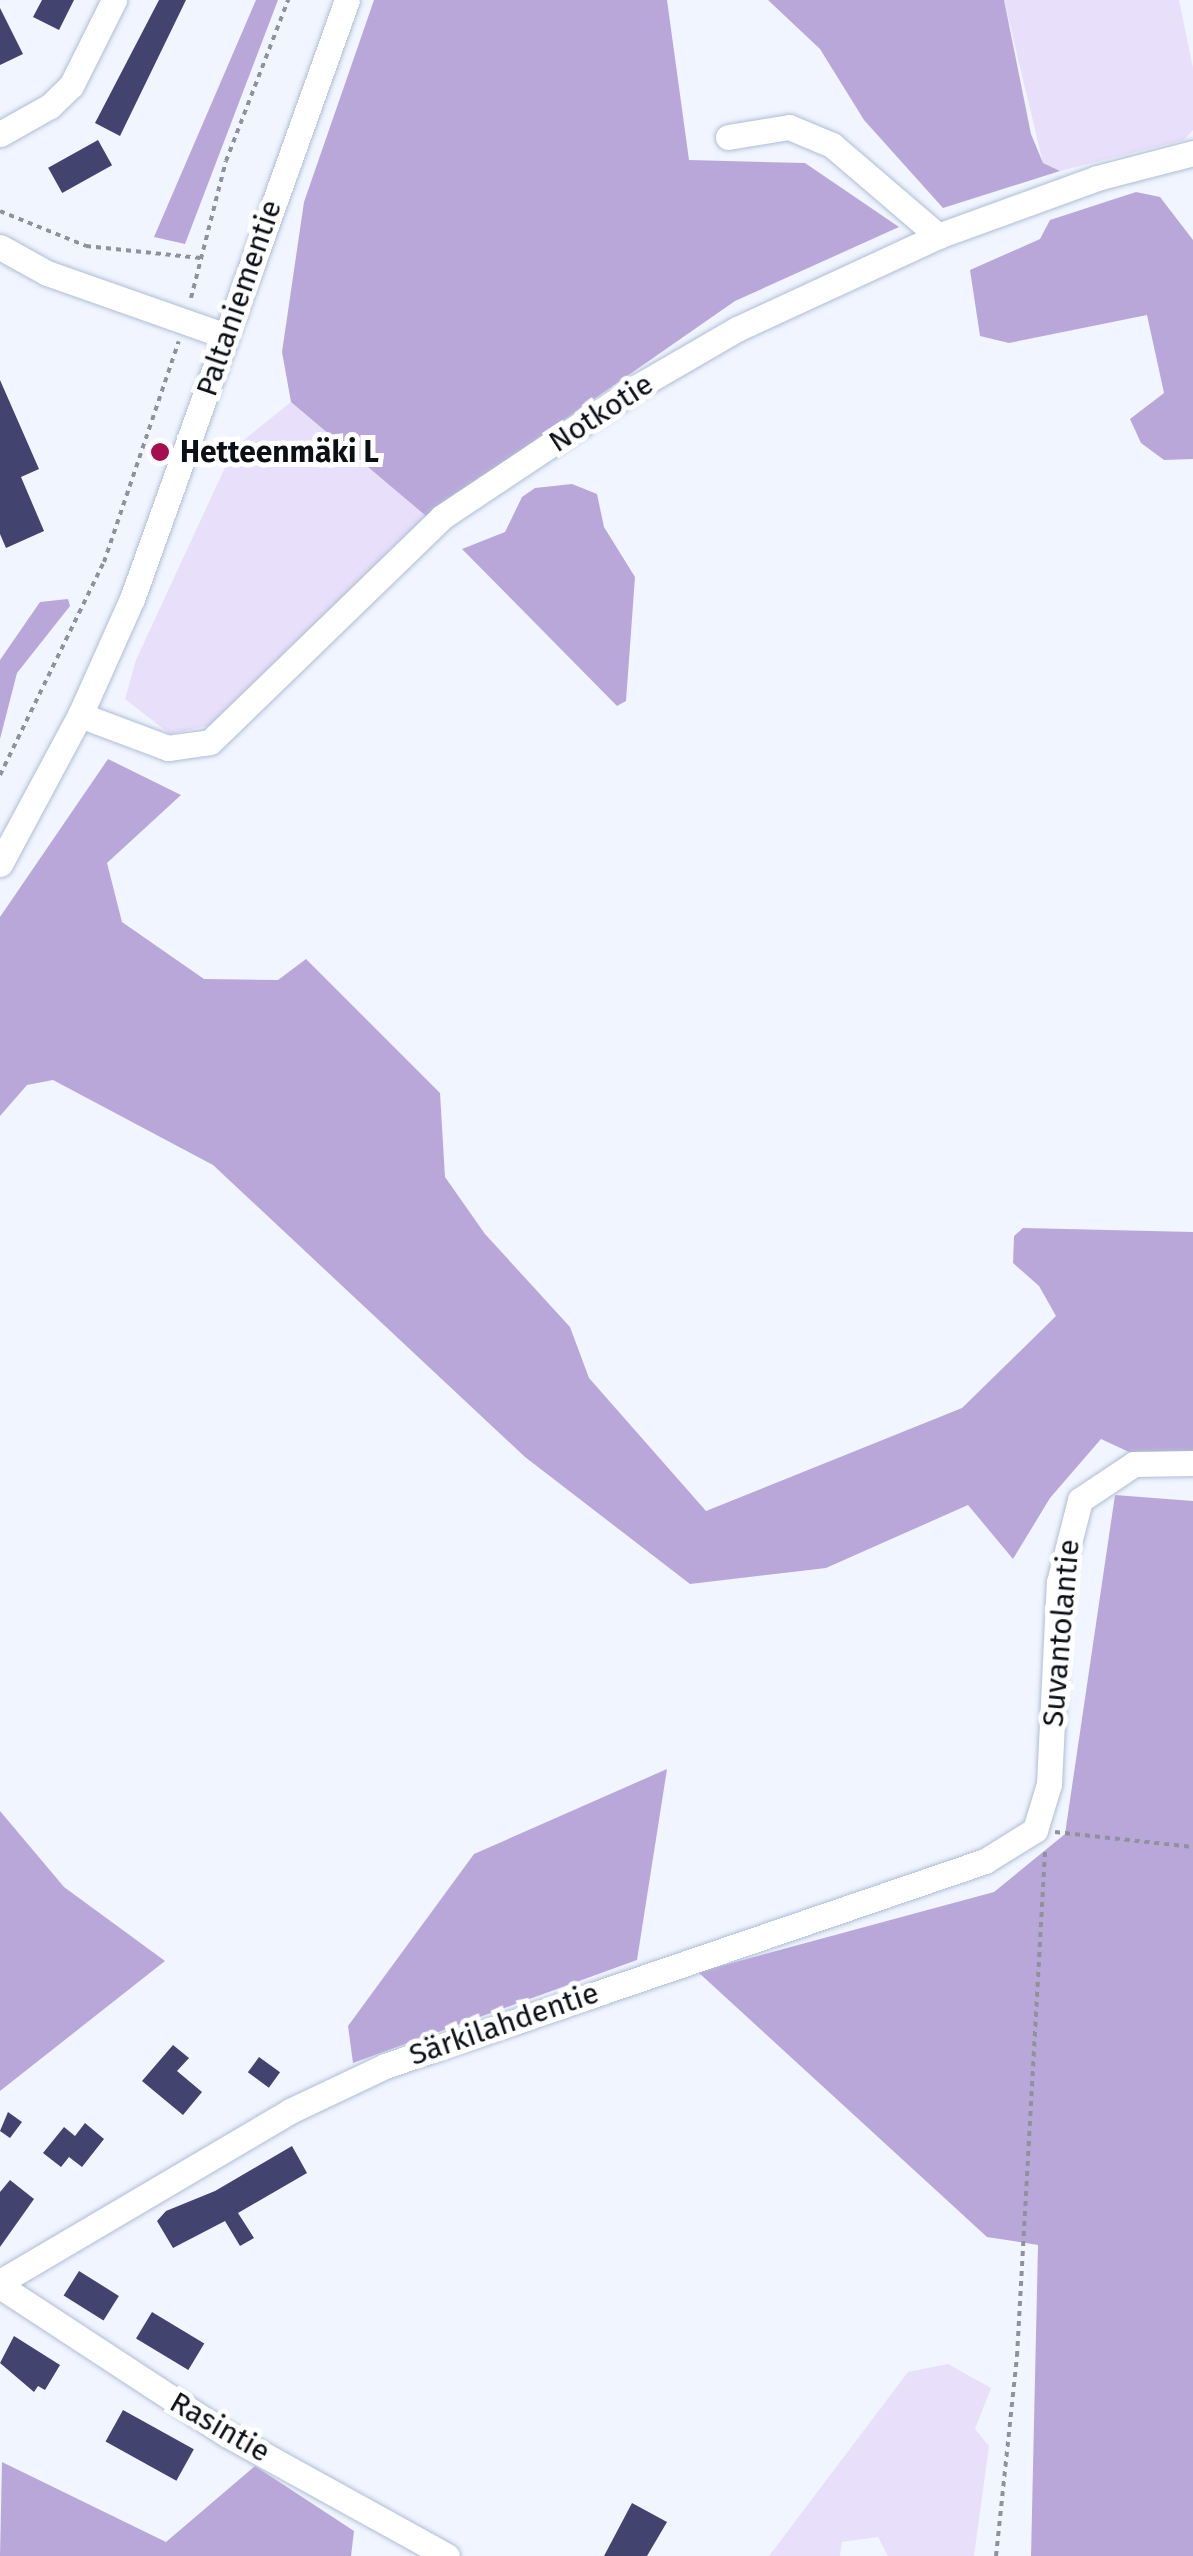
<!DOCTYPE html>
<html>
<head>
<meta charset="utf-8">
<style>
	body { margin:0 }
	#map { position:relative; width:1193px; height:2556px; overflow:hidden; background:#f0f5ff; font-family:"Fira Sans",sans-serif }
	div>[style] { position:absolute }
	.green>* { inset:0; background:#e8dffa }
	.forest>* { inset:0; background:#baa7da }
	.building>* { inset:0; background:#42436f; transform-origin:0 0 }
	.path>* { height:4px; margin-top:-2px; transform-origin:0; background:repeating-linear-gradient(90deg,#8d929b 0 5px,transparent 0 10px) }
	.roads { filter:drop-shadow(0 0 2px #afbdd4) drop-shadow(0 0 2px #afbdd4) }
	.minor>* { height:25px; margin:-12.5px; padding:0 12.5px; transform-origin:12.5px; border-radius:12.5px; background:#fff }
	.dots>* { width:28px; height:28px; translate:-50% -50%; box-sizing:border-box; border:5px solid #fff; border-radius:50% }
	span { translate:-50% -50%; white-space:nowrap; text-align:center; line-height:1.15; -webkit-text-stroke:10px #fff; paint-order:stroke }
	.street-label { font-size:30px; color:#0b1017 }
	.poi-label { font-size:30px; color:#0b1017; font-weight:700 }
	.left { translate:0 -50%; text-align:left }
</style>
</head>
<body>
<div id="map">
	<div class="green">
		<div style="clip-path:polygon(1004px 0,1179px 0,1193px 68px,1193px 130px,1184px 140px,1060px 171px,1043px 163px)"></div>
		<div style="clip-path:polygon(291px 402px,426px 516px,212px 725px,170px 734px,125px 699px,136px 660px,234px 448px)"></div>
		<div style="clip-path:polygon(948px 2364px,991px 2388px,975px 2429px,989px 2446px,974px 2556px,888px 2556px,878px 2537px,842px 2542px,840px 2556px,769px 2556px,908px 2372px)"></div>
	</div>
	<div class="forest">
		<div style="clip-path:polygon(256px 0,278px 0,185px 244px,154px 237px)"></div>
		<div style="clip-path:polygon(374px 0,667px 0,689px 160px,805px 163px,899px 227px,735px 301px,426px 516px,291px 402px,282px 352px,304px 202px)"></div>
		<div style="clip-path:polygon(768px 0,1004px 0,1031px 134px,1043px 163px,1060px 171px,943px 208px,864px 120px,820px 49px)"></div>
		<div style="clip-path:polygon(1136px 192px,1160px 197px,1193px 240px,1193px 459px,1164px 460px,1141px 443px,1130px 419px,1164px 393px,1147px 315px,1009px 343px,980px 336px,970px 270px,1040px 239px,1050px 220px)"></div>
		<div style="clip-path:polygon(572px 484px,597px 494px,604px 527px,635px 577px,626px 701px,617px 706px,462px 549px,505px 532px,522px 497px,535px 488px)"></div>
		<div style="clip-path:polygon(68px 599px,70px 606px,17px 673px,0 739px,0 660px,40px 602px)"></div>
		<div style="clip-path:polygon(108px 759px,181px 795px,107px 863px,122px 922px,204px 979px,278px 980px,306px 959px,440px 1093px,445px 1177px,485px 1234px,570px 1327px,589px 1378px,706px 1511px,962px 1408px,1056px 1316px,1039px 1286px,1013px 1263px,1014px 1236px,1023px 1228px,1193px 1232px,1193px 1453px,1129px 1452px,1101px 1439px,1050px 1498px,1013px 1559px,968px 1505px,826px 1568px,690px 1584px,525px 1457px,213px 1165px,53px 1080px,27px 1085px,0 1116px,0 917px)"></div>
		<div style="clip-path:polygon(1115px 1495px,1193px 1501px,1193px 2556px,1031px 2556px,1038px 2245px,987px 2237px,698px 1972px,994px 1892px,1065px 1834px)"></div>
		<div style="clip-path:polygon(667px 1769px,637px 1960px,353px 2063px,348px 2026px,474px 1854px)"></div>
		<div style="clip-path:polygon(0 1811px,64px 1887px,165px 1961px,0 2091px)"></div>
		<div style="clip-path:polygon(2px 2462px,166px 2542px,255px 2466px,354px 2531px,351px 2556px,0 2556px)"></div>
	</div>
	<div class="building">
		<div style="clip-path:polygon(42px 0,74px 0,59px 30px,33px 17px)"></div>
		<div style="clip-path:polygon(159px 0,186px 0,120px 136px,95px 123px)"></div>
		<div style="clip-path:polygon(0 8px,23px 54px,0 65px)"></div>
		<div style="left:98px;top:140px;width:29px;height:57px;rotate:61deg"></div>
		<div style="clip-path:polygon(0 380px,39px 469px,21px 477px,44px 531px,6px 548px,0 534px)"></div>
		<div style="clip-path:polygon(173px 2045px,189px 2058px,177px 2071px,202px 2092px,183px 2115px,142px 2081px)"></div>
		<div style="left:259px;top:2057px;width:26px;height:19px;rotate:36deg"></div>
		<div style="clip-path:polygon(8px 2112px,22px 2122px,10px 2138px,0 2131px)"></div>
		<div style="clip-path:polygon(85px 2123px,104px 2139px,82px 2167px,69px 2157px,61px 2167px,43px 2153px,64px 2127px,75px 2136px)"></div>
		<div style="clip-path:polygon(292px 2146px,307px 2173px,238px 2213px,254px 2238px,240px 2246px,225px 2221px,173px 2248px,157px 2221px,166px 2211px,215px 2191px)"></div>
		<div style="clip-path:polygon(10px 2180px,34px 2199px,0 2247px,0 2192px)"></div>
		<div style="left:79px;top:2271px;width:47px;height:29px;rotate:32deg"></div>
		<div style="left:152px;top:2312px;width:61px;height:31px;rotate:31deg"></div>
		<div style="clip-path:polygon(14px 2336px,60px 2365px,45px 2390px,38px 2386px,34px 2392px,0 2363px)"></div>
		<div style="left:123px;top:2410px;width:81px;height:36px;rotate:29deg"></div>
		<div style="clip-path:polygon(632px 2503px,667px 2522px,647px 2556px,604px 2556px)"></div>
	</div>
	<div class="path">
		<div style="left:0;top:211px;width:93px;rotate:22.1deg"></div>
		<div style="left:86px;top:246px;width:115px;rotate:6deg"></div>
		<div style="left:191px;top:298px;width:141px;rotate:-75.7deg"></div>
		<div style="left:226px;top:161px;width:173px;rotate:-68.9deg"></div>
		<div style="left:0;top:775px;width:237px;rotate:-64deg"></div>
		<div style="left:104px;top:562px;width:233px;rotate:-71.3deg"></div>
		<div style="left:1055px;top:1832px;width:139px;rotate:6.2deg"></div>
		<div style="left:996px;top:2556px;width:201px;rotate:-84deg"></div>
		<div style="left:1017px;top:2356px;width:505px;rotate:-86.82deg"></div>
	</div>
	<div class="roads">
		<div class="minor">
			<div style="left:0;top:134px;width:57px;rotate:-29.2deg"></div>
			<div style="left:50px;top:106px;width:29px;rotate:-44deg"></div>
			<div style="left:71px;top:86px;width:96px;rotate:-63.4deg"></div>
			<div style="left:728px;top:137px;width:62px;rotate:-9.3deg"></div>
			<div style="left:789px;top:127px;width:47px;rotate:22.7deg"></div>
			<div style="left:832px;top:145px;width:140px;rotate:40.6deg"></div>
			<div style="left:0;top:247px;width:54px;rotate:29deg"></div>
			<div style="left:47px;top:273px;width:190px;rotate:19.4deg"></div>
			<div style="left:80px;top:715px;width:94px;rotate:20.6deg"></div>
			<div style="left:168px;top:748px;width:42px;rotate:-8.1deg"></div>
			<div style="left:210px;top:742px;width:323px;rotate:-44.1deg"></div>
			<div style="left:442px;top:517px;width:234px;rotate:-33.7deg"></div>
			<div style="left:637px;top:387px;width:116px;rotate:-30.1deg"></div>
			<div style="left:737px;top:329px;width:221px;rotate:-24.8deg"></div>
			<div style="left:938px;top:236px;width:169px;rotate:-20deg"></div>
			<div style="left:1097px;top:178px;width:99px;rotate:-14.6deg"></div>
			<div style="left:0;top:864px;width:169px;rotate:-61.8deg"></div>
			<div style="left:80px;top:715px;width:127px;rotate:-65.9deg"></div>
			<div style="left:132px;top:599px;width:636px;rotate:-70.26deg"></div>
			<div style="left:0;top:2282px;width:337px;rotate:-30.5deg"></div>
			<div style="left:290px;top:2111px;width:105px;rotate:-25.3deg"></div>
			<div style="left:385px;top:2066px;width:634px;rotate:-18.86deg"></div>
			<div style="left:985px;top:1861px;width:59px;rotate:-31.8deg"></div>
			<div style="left:1035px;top:1830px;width:48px;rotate:-73.1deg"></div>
			<div style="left:1049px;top:1784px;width:202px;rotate:-87.2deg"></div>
			<div style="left:1059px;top:1582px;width:85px;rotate:-75.6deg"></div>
			<div style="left:1080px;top:1500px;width:65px;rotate:-33.7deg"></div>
			<div style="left:1134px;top:1464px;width:59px;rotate:-1deg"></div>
			<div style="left:0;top:2286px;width:272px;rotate:33.2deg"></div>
			<div style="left:228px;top:2435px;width:250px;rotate:28.9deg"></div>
		</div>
	</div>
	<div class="dots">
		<div style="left:160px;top:452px;background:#a30f50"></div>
	</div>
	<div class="street-label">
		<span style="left:239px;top:298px;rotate:-71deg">Paltaniementie</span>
		<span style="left:601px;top:413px;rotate:-33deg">Notkotie</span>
		<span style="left:1061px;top:1633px;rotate:-85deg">Suvantolantie</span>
		<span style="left:504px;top:2024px;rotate:-19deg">Särkilahdentie</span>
		<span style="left:220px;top:2427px;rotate:30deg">Rasintie</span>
	</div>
	<div class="poi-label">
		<span class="left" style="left:180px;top:452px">Hetteenmäki L</span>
	</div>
</div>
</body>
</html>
